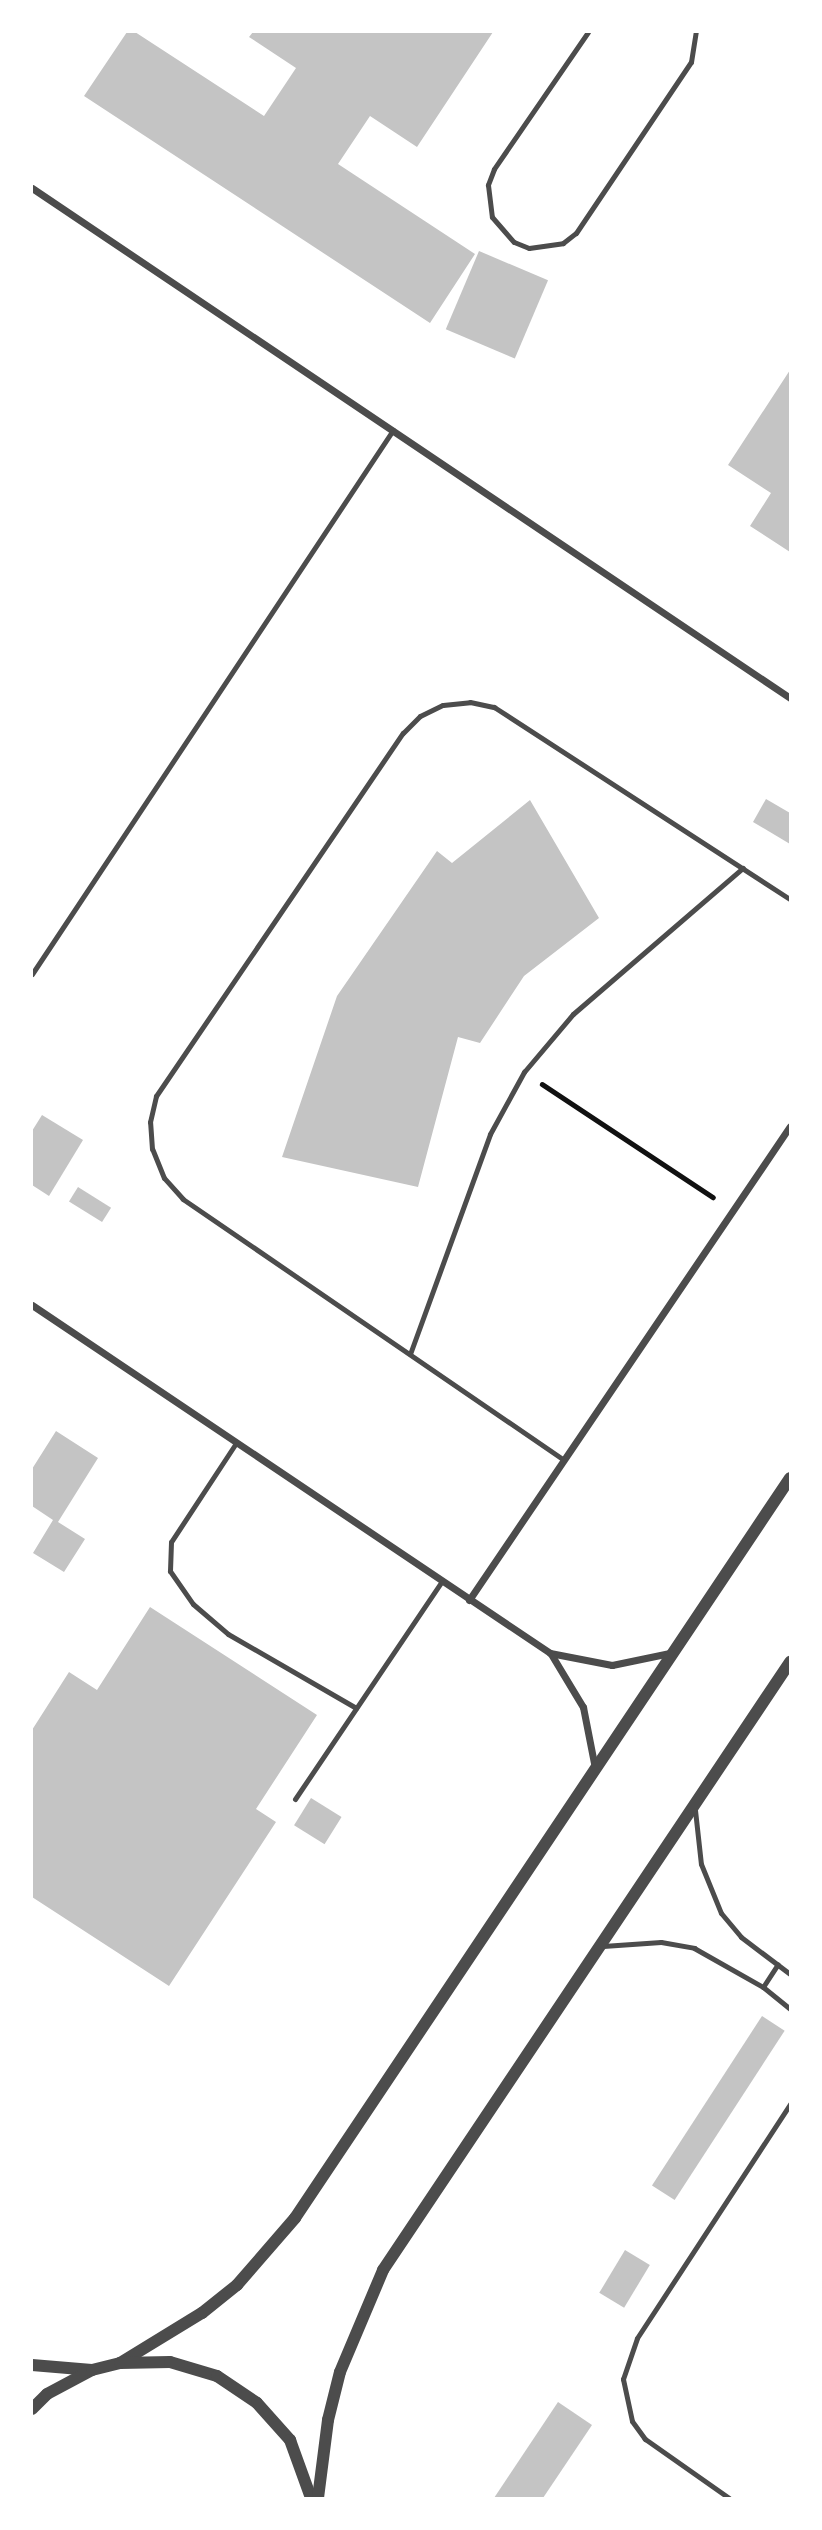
<!DOCTYPE html>
<html>
<head>
<meta charset="utf-8">
<style>
	body { margin:0 }
	#map { position:relative; width:822px; height:2530px; overflow:hidden; background:#fff; font-family:"Public Sans",sans-serif }
	div>[style] { position:absolute }
	.building>* { inset:0; background:#c4c4c4; transform-origin:0 0 }
	.path>* { height:4.5px; margin:-2.25px; padding:0 2.25px; transform-origin:2.25px; border-radius:2.25px; background:#111 }
	.service>* { height:5px; margin:-2.5px; padding:0 2.5px; transform-origin:2.5px; border-radius:2.5px; background:#4c4c4c }
	.minor>* { height:7px; margin:-3.5px; padding:0 3.5px; transform-origin:3.5px; border-radius:3.5px; background:#4c4c4c }
	.tertiary>* { height:12px; margin:-6px; padding:0 6px; transform-origin:6px; border-radius:6px; background:#4c4c4c }
	span { translate:-50% -50%; white-space:nowrap; text-align:center; line-height:1.15; -webkit-text-stroke:7px #fff; paint-order:stroke }
	.frame { position:absolute; inset:0; border:33px solid #fff; pointer-events:none }
</style>
</head>
<body>
<div id="map">
	<div class="building">
		<div style="clip-path:polygon(127px 32px,135px 32px,264px 116px,296px 68px,249px 37px,253px 32px,493px 32px,417px 147px,370px 116px,338px 164px,475px 254px,430px 323px,84px 96px)"></div>
		<div style="left:479px;top:251px;width:75px;height:85px;rotate:23deg"></div>
		<div style="clip-path:polygon(790px 370px,790px 552px,750px 526px,771px 493px,728px 465px)"></div>
		<div style="clip-path:polygon(766px 799px,790px 813px,790px 844px,753px 822px)"></div>
		<div style="clip-path:polygon(530px 800px,599px 918px,524px 976px,480px 1043px,458px 1037px,418px 1187px,282px 1157px,337px 996px,437px 851px,452px 863px)"></div>
		<div style="clip-path:polygon(42px 1115px,83px 1140px,49px 1196px,32px 1185px,32px 1131px)"></div>
		<div style="left:78px;top:1187px;width:39px;height:17px;rotate:32deg"></div>
		<div style="clip-path:polygon(56px 1431px,98px 1458px,58px 1522px,85px 1539px,64px 1572px,33px 1553px,53px 1520px,32px 1506px,32px 1469px)"></div>
		<div style="clip-path:polygon(150px 1607px,317px 1715px,256px 1809px,276px 1822px,169px 1986px,32px 1897px,32px 1730px,69px 1672px,97px 1690px)"></div>
		<div style="left:311px;top:1798px;width:36px;height:32px;rotate:32deg"></div>
		<div style="left:762px;top:2016px;width:27px;height:202px;rotate:33deg"></div>
		<div style="left:625px;top:2250px;width:29px;height:50px;rotate:31deg"></div>
		<div style="clip-path:polygon(558px 2402px,592px 2425px,543px 2498px,494px 2498px)"></div>
	</div>
	<div class="path">
		<div style="left:542px;top:1084px;width:205px;rotate:33.5deg"></div>
	</div>
	<div class="service">
		<div style="left:588px;top:32px;width:166px;rotate:124.5deg"></div>
		<div style="left:494px;top:169px;width:17px;rotate:111deg"></div>
		<div style="left:488px;top:185px;width:32px;rotate:83deg"></div>
		<div style="left:492px;top:217px;width:33px;rotate:49deg"></div>
		<div style="left:514px;top:242px;width:16px;rotate:22deg"></div>
		<div style="left:529px;top:248px;width:34px;rotate:-8deg"></div>
		<div style="left:563px;top:243px;width:16px;rotate:-38deg"></div>
		<div style="left:576px;top:233px;width:206px;rotate:-56.1deg"></div>
		<div style="left:691px;top:62px;width:30px;rotate:-81deg"></div>
		<div style="left:32px;top:974px;width:653px;rotate:-56.43deg"></div>
		<div style="left:410px;top:1354px;width:234px;rotate:-70deg"></div>
		<div style="left:490px;top:1134px;width:71px;rotate:-61.3deg"></div>
		<div style="left:524px;top:1072px;width:76px;rotate:-49.8deg"></div>
		<div style="left:573px;top:1014px;width:224px;rotate:-40.7deg"></div>
		<div style="left:236px;top:1443px;width:118px;rotate:123.3deg"></div>
		<div style="left:171px;top:1542px;width:29px;rotate:92deg"></div>
		<div style="left:170px;top:1571px;width:40px;rotate:55.1deg"></div>
		<div style="left:193px;top:1604px;width:46px;rotate:40.6deg"></div>
		<div style="left:228px;top:1634px;width:148px;rotate:30deg"></div>
		<div style="left:564px;top:1460px;width:462px;rotate:-145.6deg"></div>
		<div style="left:183px;top:1199px;width:28px;rotate:-132deg"></div>
		<div style="left:164px;top:1178px;width:31px;rotate:-112deg"></div>
		<div style="left:152px;top:1149px;width:27px;rotate:-94deg"></div>
		<div style="left:150px;top:1122px;width:27px;rotate:-77deg"></div>
		<div style="left:156px;top:1096px;width:439px;rotate:-55.8deg"></div>
		<div style="left:403px;top:733px;width:24px;rotate:-45deg"></div>
		<div style="left:420px;top:716px;width:25px;rotate:-26deg"></div>
		<div style="left:443px;top:705px;width:27px;rotate:-6deg"></div>
		<div style="left:470px;top:702px;width:25px;rotate:12deg"></div>
		<div style="left:494px;top:707px;width:353px;rotate:33deg"></div>
		<div style="left:295px;top:1799px;width:263px;rotate:-56deg"></div>
		<div style="left:695px;top:1810px;width:54px;rotate:83.7deg"></div>
		<div style="left:701px;top:1864px;width:53px;rotate:67.8deg"></div>
		<div style="left:721px;top:1913px;width:31px;rotate:50deg"></div>
		<div style="left:741px;top:1937px;width:61px;rotate:37.1deg"></div>
		<div style="left:603px;top:1946px;width:58px;rotate:-3.9deg"></div>
		<div style="left:661px;top:1942px;width:34px;rotate:10deg"></div>
		<div style="left:694px;top:1948px;width:79px;rotate:29.5deg"></div>
		<div style="left:763px;top:1987px;width:35px;rotate:39deg"></div>
		<div style="left:763px;top:1987px;width:27px;rotate:-57deg"></div>
		<div style="left:729px;top:2498px;width:103px;rotate:-144.9deg"></div>
		<div style="left:645px;top:2439px;width:22px;rotate:-126deg"></div>
		<div style="left:632px;top:2421px;width:43px;rotate:-102.1deg"></div>
		<div style="left:623px;top:2379px;width:43px;rotate:-71.1deg"></div>
		<div style="left:637px;top:2338px;width:280px;rotate:-56.8deg"></div>
	</div>
	<div class="minor">
		<div style="left:32px;top:188px;width:914px;rotate:33.93deg"></div>
		<div style="left:32px;top:1305px;width:624px;rotate:33.89deg"></div>
		<div style="left:550px;top:1653px;width:63px;rotate:11deg"></div>
		<div style="left:612px;top:1665px;width:59px;rotate:-11.7deg"></div>
		<div style="left:469px;top:1600px;width:572px;rotate:-55.89deg"></div>
		<div style="left:551px;top:1654px;width:62px;rotate:58.9deg"></div>
		<div style="left:583px;top:1707px;width:62px;rotate:78.9deg"></div>
	</div>
	<div class="tertiary">
		<div style="left:120px;top:2363px;width:96px;rotate:-31.4deg"></div>
		<div style="left:202px;top:2313px;width:45px;rotate:-38.7deg"></div>
		<div style="left:237px;top:2285px;width:89px;rotate:-49.1deg"></div>
		<div style="left:295px;top:2218px;width:890px;rotate:-56.22deg"></div>
		<div style="left:32px;top:2365px;width:60px;rotate:4.8deg"></div>
		<div style="left:32px;top:2409px;width:21px;rotate:-45deg"></div>
		<div style="left:47px;top:2394px;width:51px;rotate:-28.1deg"></div>
		<div style="left:92px;top:2370px;width:29px;rotate:-14deg"></div>
		<div style="left:120px;top:2363px;width:50px;rotate:-1.1deg"></div>
		<div style="left:170px;top:2362px;width:49px;rotate:16.6deg"></div>
		<div style="left:217px;top:2376px;width:48px;rotate:34deg"></div>
		<div style="left:257px;top:2403px;width:50px;rotate:48.3deg"></div>
		<div style="left:290px;top:2440px;width:62px;rotate:70.1deg"></div>
		<div style="left:318px;top:2498px;width:79px;rotate:-82.7deg"></div>
		<div style="left:328px;top:2420px;width:49px;rotate:-76deg"></div>
		<div style="left:340px;top:2372px;width:111px;rotate:-67.1deg"></div>
		<div style="left:383px;top:2270px;width:732px;rotate:-56.2deg"></div>
	</div>
	<div class="frame"></div>
</div>
</body>
</html>
